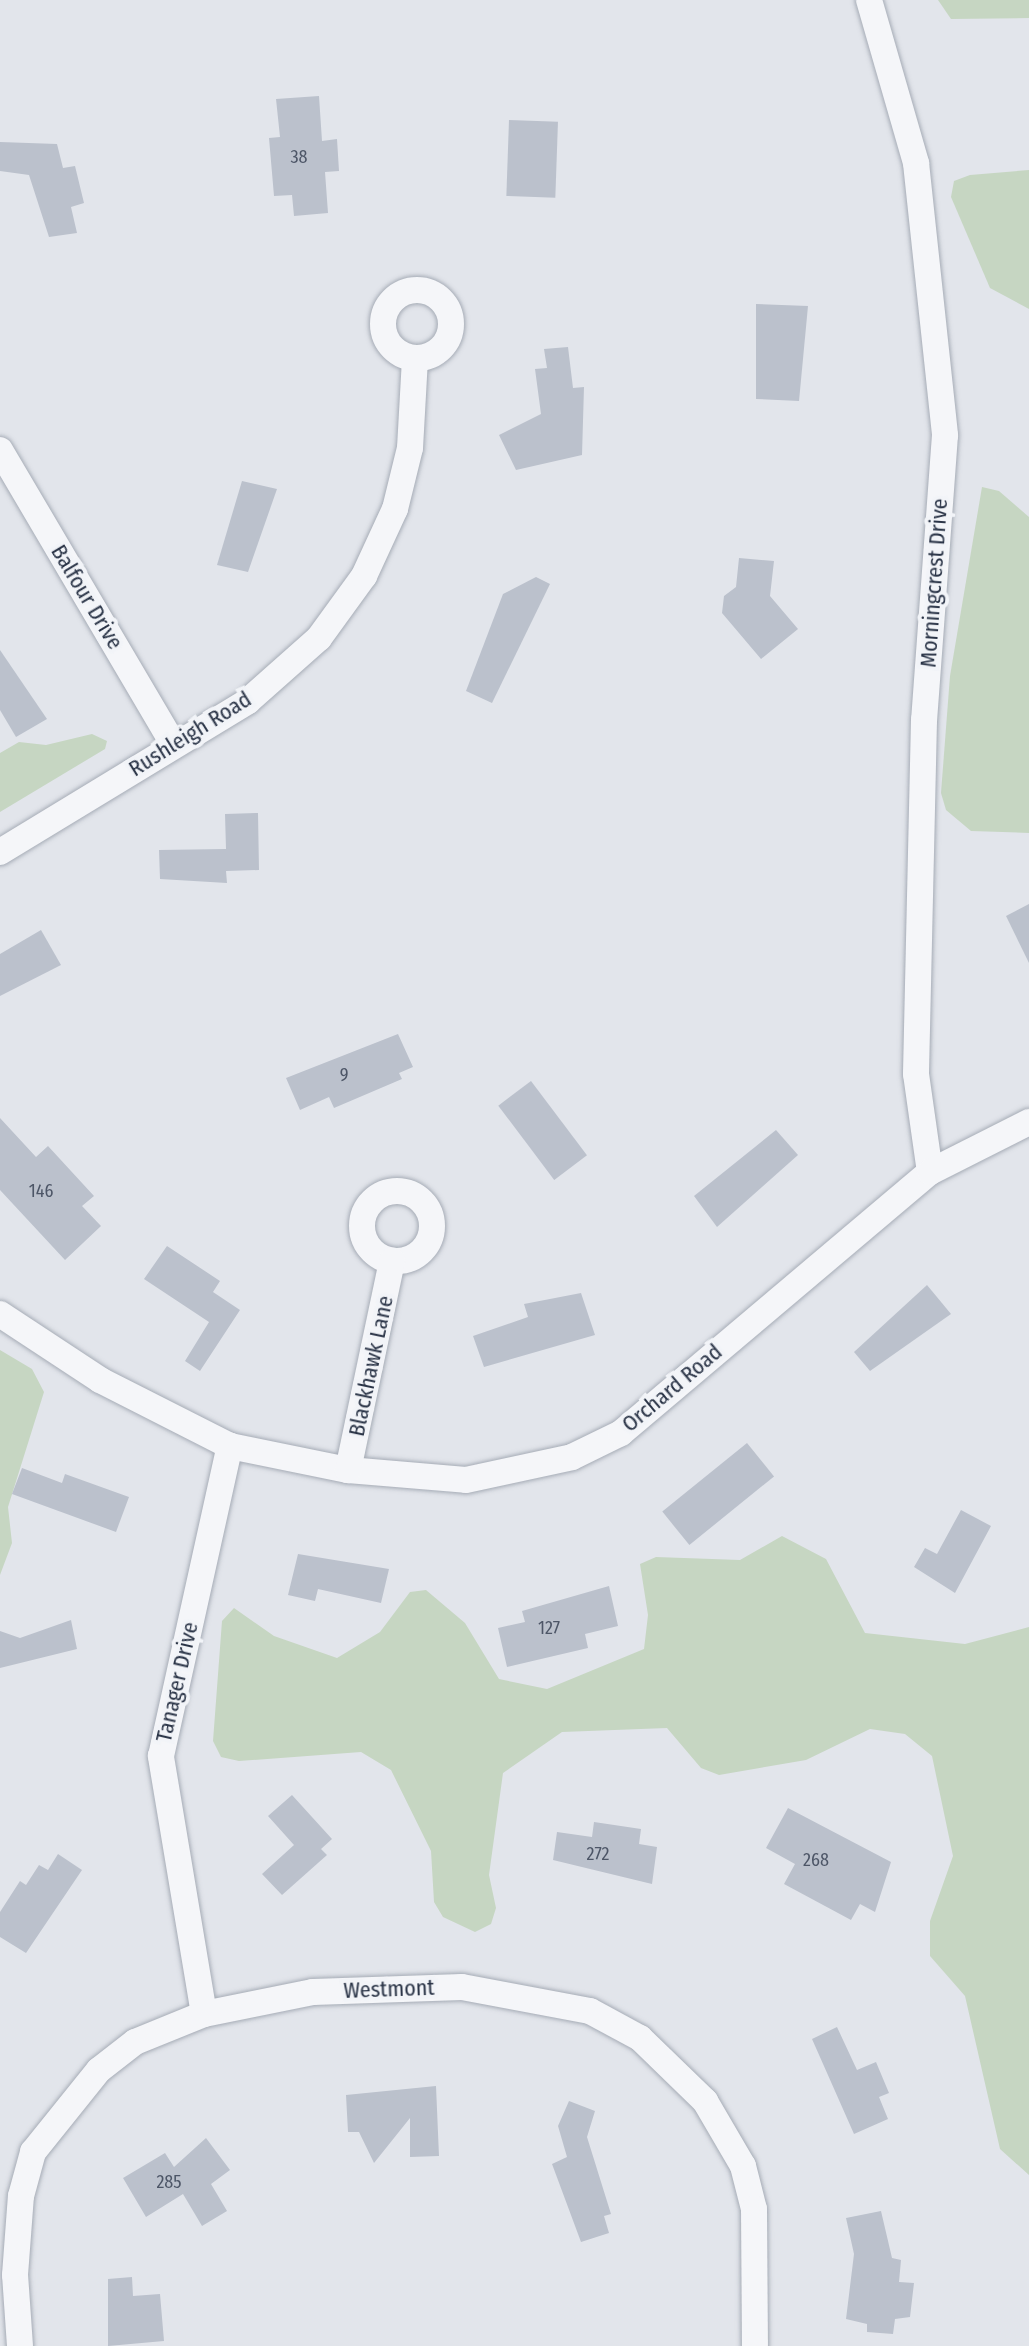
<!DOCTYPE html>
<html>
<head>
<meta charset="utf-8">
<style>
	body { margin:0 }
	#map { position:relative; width:1029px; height:2346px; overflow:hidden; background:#e2e5eb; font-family:"Fira Sans Condensed",sans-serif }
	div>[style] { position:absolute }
	.green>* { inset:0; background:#c6d6c2 }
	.building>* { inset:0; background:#bbc1cc; transform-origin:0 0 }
	.roads { filter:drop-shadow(0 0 2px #a6acb6) drop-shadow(0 0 2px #a6acb6) }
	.minor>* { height:26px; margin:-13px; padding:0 13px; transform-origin:13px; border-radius:13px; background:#f5f6f9 }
	.minor>.ring { margin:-13px; padding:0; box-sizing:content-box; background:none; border:26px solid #f5f6f9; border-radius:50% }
	span { translate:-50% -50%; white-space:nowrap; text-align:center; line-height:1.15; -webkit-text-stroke:8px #f2f4f8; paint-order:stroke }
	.number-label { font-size:18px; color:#4d5667 }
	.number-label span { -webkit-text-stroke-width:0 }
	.street-label { font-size:22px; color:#283245 }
</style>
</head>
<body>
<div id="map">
	<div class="green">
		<div style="clip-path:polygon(938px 0,1029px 0,1029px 18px,951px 19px)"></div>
		<div style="clip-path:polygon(1029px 170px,1029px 309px,990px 288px,951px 197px,954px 181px,970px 175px)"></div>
		<div style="clip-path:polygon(982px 487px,999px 491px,1029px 517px,1029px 833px,971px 831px,946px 810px,941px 793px,950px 676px)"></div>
		<div style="clip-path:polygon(92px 734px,107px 741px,105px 749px,0 812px,0 753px,19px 742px,46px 745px)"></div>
		<div style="clip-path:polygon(0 1350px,32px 1369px,44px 1392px,8px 1507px,12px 1543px,0 1575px)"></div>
		<div style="clip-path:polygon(782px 1536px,826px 1559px,865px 1633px,965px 1644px,1029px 1627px,1029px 2175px,1000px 2149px,965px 1996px,930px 1956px,930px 1921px,953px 1856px,932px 1756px,905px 1734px,870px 1729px,806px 1760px,719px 1775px,701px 1768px,667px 1728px,562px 1732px,503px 1773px,489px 1875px,496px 1908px,491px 1924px,475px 1932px,443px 1917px,434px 1902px,431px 1851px,391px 1770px,361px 1752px,239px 1761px,221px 1757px,213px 1741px,222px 1621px,234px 1608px,274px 1636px,337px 1658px,380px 1632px,410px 1592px,426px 1590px,465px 1623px,499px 1679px,547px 1689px,644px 1649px,648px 1615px,640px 1564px,656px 1557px,740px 1560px)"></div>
	</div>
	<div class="building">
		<div style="clip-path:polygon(319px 96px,322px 141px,337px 139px,339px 171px,325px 172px,328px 213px,294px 216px,292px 195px,274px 196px,269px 138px,280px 137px,276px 99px)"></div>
		<div style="left:509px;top:120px;width:49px;height:76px;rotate:2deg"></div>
		<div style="clip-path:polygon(0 142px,57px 144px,63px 168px,75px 166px,84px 203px,71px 207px,77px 233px,49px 237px,29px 175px,0 171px)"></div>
		<div style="clip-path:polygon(756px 304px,808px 306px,799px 401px,756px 399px)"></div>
		<div style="clip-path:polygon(568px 347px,573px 388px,584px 387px,582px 455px,516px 470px,499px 435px,541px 414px,535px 369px,547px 368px,544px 349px)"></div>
		<div style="clip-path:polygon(242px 481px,277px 489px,248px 572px,217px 565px)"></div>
		<div style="clip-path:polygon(739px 558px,774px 561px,770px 596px,798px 629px,761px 659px,722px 613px,724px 596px,736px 587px)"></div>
		<div style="clip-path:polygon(536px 577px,550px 584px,492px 703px,466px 691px,503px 594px)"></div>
		<div style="clip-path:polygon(0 650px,47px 719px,16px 737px,0 710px)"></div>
		<div style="clip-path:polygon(258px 813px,259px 870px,226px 871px,227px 883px,160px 879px,159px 850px,226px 849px,225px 814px)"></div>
		<div style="clip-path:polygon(1029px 904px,1029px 963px,1006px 916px)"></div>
		<div style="clip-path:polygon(41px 930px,61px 965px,0 996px,0 954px)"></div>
		<div style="clip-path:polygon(398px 1034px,413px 1067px,399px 1073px,402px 1079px,334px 1108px,329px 1097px,300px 1110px,286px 1078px)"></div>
		<div style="left:531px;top:1081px;width:93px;height:41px;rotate:53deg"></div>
		<div style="clip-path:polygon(0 1118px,36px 1157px,48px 1146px,94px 1196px,82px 1206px,101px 1226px,65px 1260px,0 1190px)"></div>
		<div style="clip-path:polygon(776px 1130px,798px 1155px,717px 1227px,694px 1196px)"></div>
		<div style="clip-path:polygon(167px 1246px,220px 1281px,213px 1292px,240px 1310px,200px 1371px,185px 1361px,209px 1322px,144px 1279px)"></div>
		<div style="clip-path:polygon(927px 1285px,951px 1314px,870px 1371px,854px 1352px)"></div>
		<div style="clip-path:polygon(581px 1293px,595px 1335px,484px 1367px,473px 1336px,528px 1317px,524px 1304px)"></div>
		<div style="left:747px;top:1443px;width:43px;height:109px;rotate:51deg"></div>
		<div style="clip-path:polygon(22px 1468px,62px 1483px,65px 1474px,129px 1497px,116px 1532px,12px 1494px)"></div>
		<div style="clip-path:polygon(961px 1510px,991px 1526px,955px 1593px,914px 1567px,925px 1548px,937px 1554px)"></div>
		<div style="clip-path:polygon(298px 1554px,389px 1569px,381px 1603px,318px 1589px,315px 1601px,288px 1595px)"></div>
		<div style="clip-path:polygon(609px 1586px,618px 1626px,585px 1634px,588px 1648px,507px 1667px,498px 1628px,525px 1622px,522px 1611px)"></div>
		<div style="clip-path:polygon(71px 1620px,77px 1649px,0 1668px,0 1631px,20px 1638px)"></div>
		<div style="clip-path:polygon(292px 1795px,332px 1839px,321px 1849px,327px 1855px,282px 1895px,262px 1874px,294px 1845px,268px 1816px)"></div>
		<div style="clip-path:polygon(788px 1808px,891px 1862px,875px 1912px,860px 1904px,851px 1920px,784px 1884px,795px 1864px,766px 1848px)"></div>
		<div style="clip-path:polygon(594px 1822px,641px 1829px,639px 1844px,657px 1847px,652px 1884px,553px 1860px,557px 1832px,592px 1837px)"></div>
		<div style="clip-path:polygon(58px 1854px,82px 1870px,26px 1953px,0 1937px,0 1912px,20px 1881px,26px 1885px,39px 1865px,48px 1870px)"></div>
		<div style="clip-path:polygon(837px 2027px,857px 2070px,876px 2062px,889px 2093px,879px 2097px,888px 2119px,854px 2134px,812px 2039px)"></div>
		<div style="clip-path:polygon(436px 2086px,439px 2156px,410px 2157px,410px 2118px,374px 2163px,359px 2132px,348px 2132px,346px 2095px)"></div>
		<div style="clip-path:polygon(569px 2101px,595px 2111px,587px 2137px,611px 2214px,604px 2216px,609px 2233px,581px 2242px,552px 2164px,567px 2157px,558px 2126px)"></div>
		<div style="clip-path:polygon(206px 2138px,230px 2170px,211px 2184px,227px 2211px,202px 2226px,183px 2194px,146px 2217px,123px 2178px,165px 2153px,174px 2167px)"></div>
		<div style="clip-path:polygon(881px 2211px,892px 2258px,901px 2260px,899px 2282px,914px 2283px,910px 2317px,895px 2319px,893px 2334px,867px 2332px,867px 2324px,846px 2319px,854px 2254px,846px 2218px)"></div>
		<div style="clip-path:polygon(132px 2277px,133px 2296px,160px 2294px,164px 2341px,108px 2346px,108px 2279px)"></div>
	</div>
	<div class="roads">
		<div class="minor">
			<div style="left:869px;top:0;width:170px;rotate:73.9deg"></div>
			<div style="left:916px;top:163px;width:274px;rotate:83.9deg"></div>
			<div style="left:945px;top:435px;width:286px;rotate:94.2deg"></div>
			<div style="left:924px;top:720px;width:354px;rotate:91.3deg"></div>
			<div style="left:916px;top:1074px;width:99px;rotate:81.9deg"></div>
			<div class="ring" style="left:383px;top:290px;width:42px;height:42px"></div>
			<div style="left:0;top:450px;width:342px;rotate:59.5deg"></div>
			<div style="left:0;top:852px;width:290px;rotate:-31.3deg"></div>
			<div style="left:248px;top:701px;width:95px;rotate:-41.6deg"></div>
			<div style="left:319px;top:638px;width:77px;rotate:-54deg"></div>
			<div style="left:364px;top:576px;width:74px;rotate:-65.2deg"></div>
			<div style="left:395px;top:509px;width:63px;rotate:-76.2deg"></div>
			<div style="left:410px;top:448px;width:89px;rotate:-86.8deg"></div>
			<div class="ring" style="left:362px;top:1191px;width:44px;height:44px"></div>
			<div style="left:0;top:1314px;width:120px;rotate:33.4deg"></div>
			<div style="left:100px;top:1380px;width:146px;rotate:26.9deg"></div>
			<div style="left:230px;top:1446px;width:120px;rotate:11.5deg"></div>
			<div style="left:348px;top:1470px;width:118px;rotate:4.8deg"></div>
			<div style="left:466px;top:1480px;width:108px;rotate:-12.2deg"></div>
			<div style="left:572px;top:1457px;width:55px;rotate:-26.1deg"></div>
			<div style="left:621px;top:1433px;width:404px;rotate:-40.2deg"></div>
			<div style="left:930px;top:1172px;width:111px;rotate:-26.8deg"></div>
			<div style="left:348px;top:1470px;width:214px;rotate:-78.1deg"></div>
			<div style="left:204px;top:2014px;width:262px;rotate:-99.5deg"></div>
			<div style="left:161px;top:1756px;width:318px;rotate:-77.5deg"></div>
			<div style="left:20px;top:2346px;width:71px;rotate:-94deg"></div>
			<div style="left:15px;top:2275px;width:79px;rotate:-85.7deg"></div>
			<div style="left:21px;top:2196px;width:46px;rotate:-74.7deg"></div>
			<div style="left:33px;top:2152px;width:105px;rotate:-51.2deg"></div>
			<div style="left:99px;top:2070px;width:46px;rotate:-37.9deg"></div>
			<div style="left:135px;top:2042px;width:74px;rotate:-22.1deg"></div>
			<div style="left:204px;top:2014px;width:111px;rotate:-11.4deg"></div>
			<div style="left:313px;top:1992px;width:149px;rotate:-1.9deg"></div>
			<div style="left:462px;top:1987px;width:130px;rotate:10.6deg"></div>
			<div style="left:590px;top:2011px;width:57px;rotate:28.4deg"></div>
			<div style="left:640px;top:2038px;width:91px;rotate:44.1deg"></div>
			<div style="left:705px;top:2101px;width:75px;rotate:59.7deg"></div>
			<div style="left:743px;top:2166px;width:44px;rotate:75.7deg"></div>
			<div style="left:754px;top:2209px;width:137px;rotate:89.6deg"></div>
		</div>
	</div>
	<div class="number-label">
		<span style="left:299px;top:157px">38</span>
		<span style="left:344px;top:1075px">9</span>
		<span style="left:41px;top:1191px">146</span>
		<span style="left:549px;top:1628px">127</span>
		<span style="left:598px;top:1854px">272</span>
		<span style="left:816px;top:1860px">268</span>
		<span style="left:169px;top:2182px">285</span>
	</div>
	<div class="street-label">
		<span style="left:934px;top:583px;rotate:-86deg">Morningcrest Drive</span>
		<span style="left:87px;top:597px;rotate:59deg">Balfour Drive</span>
		<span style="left:190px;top:734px;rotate:-32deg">Rushleigh Road</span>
		<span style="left:371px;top:1366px;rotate:-78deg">Blackhawk Lane</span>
		<span style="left:672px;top:1388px;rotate:-40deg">Orchard Road</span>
		<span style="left:177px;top:1682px;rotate:-77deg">Tanager Drive</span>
		<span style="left:389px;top:1989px;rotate:-2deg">Westmont</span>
	</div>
</div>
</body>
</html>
